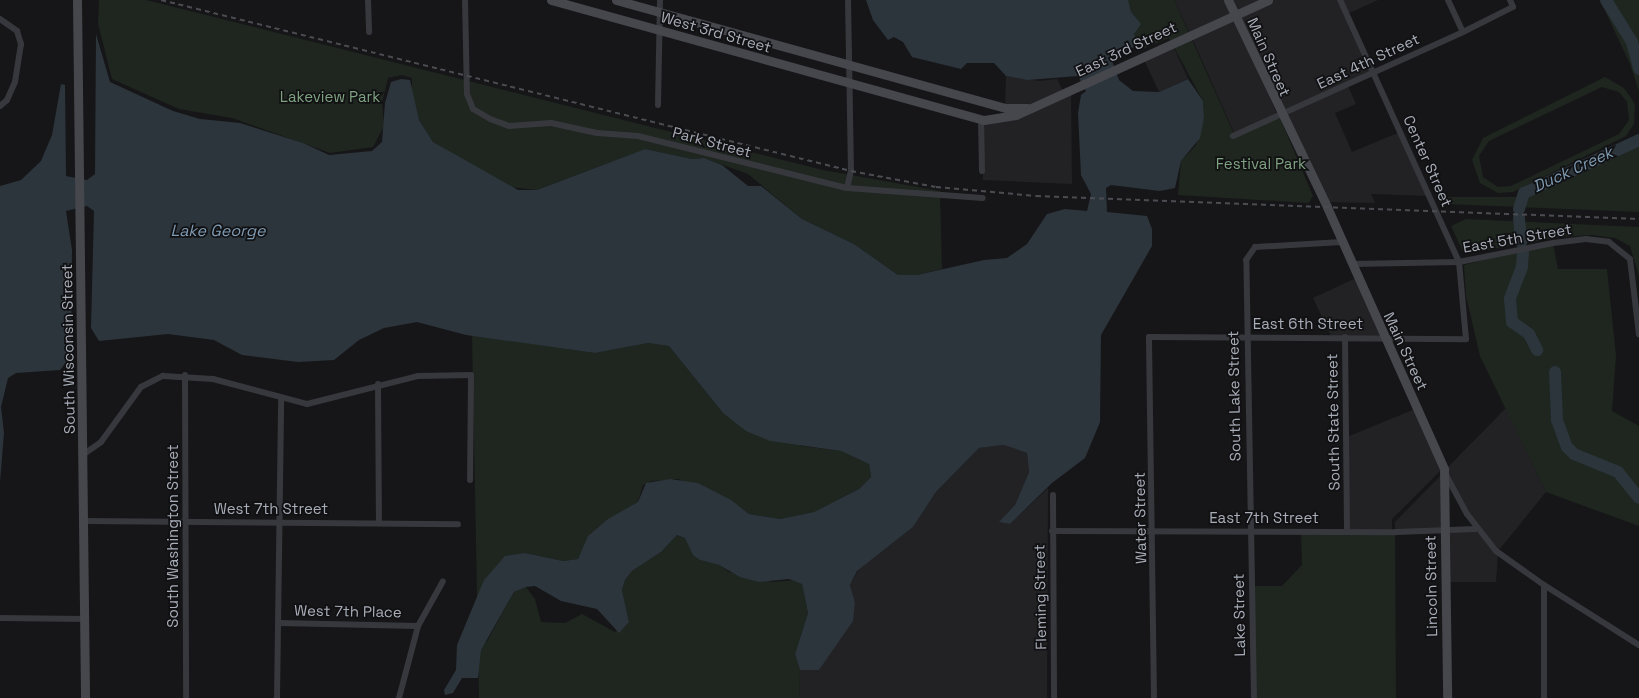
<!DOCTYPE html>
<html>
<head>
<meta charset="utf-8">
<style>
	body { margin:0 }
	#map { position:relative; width:1639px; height:698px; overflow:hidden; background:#161618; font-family:"Space Grotesk",sans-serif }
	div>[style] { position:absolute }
	.built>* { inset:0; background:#222225; transform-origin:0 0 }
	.green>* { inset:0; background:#1e261f }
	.water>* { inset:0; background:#2c353c }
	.river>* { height:12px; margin:-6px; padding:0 6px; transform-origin:6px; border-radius:6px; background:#2c353c }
	.street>* { height:6px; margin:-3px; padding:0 3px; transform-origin:3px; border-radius:3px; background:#37383d }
	.secondary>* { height:9px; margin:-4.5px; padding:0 4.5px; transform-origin:4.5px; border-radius:4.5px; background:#45474d }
	.rail>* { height:2px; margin-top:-1px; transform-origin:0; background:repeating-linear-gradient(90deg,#4a4c52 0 5px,transparent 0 9px) }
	span { translate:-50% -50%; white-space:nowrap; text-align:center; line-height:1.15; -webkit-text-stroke:3.5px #111113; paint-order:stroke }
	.street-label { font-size:15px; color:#a8adb8 }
	.park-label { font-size:15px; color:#7fa381 }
	.water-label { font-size:16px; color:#7f9bb3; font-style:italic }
</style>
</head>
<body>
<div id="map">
	<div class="built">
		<div style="clip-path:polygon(1174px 0,1227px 0,1233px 15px,1190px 34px)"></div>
		<div style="clip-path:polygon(1229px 0,1340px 0,1373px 73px,1348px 86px,1356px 104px,1335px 113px,1352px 152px,1400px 132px,1428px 196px,1371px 194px,1375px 203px,1325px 202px)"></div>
		<div style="clip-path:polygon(1341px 0,1378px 0,1347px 14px)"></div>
		<div style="left:1234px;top:17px;width:111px;height:47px;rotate:66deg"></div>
		<div style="left:1172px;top:44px;width:38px;height:32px;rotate:65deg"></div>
		<div style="clip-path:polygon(1006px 76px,1040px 81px,1057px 79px,1064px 93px,1028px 107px,1005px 107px)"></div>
		<div style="clip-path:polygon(1071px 92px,1072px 184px,983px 180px,983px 120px)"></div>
		<div style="clip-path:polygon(1356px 278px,1382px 337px,1331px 336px,1313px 298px)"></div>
		<div style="clip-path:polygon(1506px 408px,1546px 492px,1499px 550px,1478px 528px,1446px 469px)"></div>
		<div style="clip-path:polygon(1415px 409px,1442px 469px,1392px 519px,1392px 530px,1349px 530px,1347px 437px)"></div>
		<div style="clip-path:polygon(1004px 445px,1027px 453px,1029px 472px,1015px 505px,1000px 522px,1010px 524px,1048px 488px,1047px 698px,799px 698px,800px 670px,819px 670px,855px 602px,850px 585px,859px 569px,913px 527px,936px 492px,979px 448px)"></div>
		<div style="clip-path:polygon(1444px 472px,1443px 530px,1395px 531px,1395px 522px)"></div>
		<div style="clip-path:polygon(1476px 531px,1498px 554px,1496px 582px,1450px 582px,1446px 532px)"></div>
	</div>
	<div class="green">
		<div style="clip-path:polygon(99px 0,146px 0,823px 170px,940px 191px,942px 269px,917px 275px,898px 275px,854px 244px,802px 219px,748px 174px,704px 158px,692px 159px,645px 149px,537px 190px,509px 187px,433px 142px,419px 120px,412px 99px,412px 78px,402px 75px,388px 78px,382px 103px,384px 126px,373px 147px,330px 153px,232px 118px,179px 109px,112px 79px,98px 24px)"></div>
		<div style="clip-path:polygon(1119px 0,1174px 0,1235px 136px,1280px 118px,1313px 196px,1309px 203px,1178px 195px,1181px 161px,1196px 145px,1204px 118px,1203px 101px,1169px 38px,1140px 50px)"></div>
		<div style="clip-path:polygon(1600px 0,1639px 0,1639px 91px,1630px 64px)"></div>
		<div style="clip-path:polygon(evenodd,1605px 77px,1624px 88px,1635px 104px,1634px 124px,1626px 136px,1513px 192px,1498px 193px,1480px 183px,1472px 160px,1483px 138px,1605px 77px,1602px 87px,1619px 92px,1627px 102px,1629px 120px,1619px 134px,1511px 186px,1498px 187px,1483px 177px,1479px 156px,1489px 141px,1602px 87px)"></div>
		<div style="clip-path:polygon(1639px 136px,1639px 212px,1444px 204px,1441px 197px,1529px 197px,1593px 168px,1590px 159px)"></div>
		<div style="clip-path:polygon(1466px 219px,1639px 227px,1639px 276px,1630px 246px,1615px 238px,1591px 235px,1560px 237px,1464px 254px,1451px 226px)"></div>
		<div style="clip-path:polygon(1553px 243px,1558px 269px,1607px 269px,1616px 356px,1612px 411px,1639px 426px,1639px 526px,1546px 492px,1480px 356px,1466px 296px,1464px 265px)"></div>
		<div style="clip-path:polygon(472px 335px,595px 353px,648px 343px,669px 346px,723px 413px,802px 446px,841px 451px,869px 464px,871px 477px,859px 489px,814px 512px,780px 519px,749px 514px,738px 506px,678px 479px,652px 481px,643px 485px,638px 502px,597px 528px,578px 559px,563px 561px,525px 553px,500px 562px,486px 578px,486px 643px,514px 592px,526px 587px,535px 599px,541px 622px,565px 623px,582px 614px,615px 632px,629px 622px,622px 590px,625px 580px,632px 571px,661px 552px,677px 535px,685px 538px,700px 560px,719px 565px,729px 572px,772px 582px,797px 580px,802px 584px,808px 613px,795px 654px,800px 670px,799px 698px,479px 698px)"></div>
		<div style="clip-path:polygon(1301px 534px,1395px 534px,1396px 698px,1256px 698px,1253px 586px,1282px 586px,1302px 565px)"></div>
	</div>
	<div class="water">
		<div style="clip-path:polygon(866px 0,1128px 0,1131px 12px,1141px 24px,1134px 34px,1138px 45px,1111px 58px,1119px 80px,1133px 91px,1159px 92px,1188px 79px,1203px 101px,1204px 118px,1200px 138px,1181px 161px,1175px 188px,1160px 191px,1111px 185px,1106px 188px,1107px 212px,1147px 216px,1152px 229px,1152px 246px,1101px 335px,1100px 422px,1085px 458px,1052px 483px,1010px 524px,999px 522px,1015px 505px,1029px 472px,1027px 453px,1004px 445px,979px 448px,936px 492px,913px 527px,857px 571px,850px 585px,855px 602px,853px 621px,819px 670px,800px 670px,795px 654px,808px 613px,802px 584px,789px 579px,759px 582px,740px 577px,719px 565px,700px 560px,693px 555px,685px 538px,677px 535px,661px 552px,632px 571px,625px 580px,622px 590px,629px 622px,619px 633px,597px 609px,561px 601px,535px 586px,526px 587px,514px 592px,481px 650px,478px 678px,462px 678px,453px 693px,445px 695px,444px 690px,456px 670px,457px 645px,484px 580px,505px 556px,525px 553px,563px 561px,578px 559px,588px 536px,608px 519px,638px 502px,646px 483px,670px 479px,698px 483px,731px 500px,749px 514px,780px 519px,814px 512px,859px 489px,871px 477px,869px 464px,841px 451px,770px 441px,746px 431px,723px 413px,669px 346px,648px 343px,595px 353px,466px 335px,417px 322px,384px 328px,359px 340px,334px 360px,298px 362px,242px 355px,214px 340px,168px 334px,99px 341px,91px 328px,94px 211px,87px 206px,66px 211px,72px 250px,71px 356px,60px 370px,16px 373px,8px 378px,1px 407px,4px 433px,0 482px,0 186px,21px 180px,41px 161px,52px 135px,61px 84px,65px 85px,66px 176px,87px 180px,95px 174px,96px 34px,110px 82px,173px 111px,200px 119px,240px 123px,303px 143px,329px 155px,372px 151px,382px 142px,385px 103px,391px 82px,401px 79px,410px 80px,419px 120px,433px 142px,518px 190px,537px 190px,645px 149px,692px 159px,704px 158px,722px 165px,748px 186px,761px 186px,802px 219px,854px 244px,898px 275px,917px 275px,984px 260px,1007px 258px,1027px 244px,1047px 214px,1065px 209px,1087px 211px,1091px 194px,1081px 175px,1078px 113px,1081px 95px,1086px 91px,1078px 76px,1028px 80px,1006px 76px,994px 63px,967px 63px,961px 69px,912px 57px,903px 42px,894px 37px,888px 40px,873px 20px)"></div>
	</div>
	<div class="river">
		<div style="left:1606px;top:0;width:49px;rotate:58.2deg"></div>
		<div style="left:1632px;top:42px;width:28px;rotate:75deg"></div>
		<div style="left:1519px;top:209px;width:17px;rotate:-73deg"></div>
		<div style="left:1524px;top:193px;width:127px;rotate:-24.7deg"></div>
		<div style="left:1519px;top:218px;width:24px;rotate:85deg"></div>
		<div style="left:1523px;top:252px;width:15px;rotate:94deg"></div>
		<div style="left:1522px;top:267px;width:34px;rotate:111deg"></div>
		<div style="left:1510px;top:299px;width:23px;rotate:85deg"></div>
		<div style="left:1512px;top:322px;width:21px;rotate:35deg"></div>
		<div style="left:1529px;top:334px;width:18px;rotate:63deg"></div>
		<div style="left:1555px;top:372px;width:48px;rotate:87.6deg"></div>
		<div style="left:1557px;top:420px;width:29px;rotate:70deg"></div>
		<div style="left:1567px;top:447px;width:10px;rotate:45deg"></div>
		<div style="left:1574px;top:454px;width:48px;rotate:22.2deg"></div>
		<div style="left:1618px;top:472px;width:33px;rotate:51deg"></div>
	</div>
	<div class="street">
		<div style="left:368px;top:0;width:32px;rotate:88deg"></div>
		<div style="left:465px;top:0;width:94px;rotate:88.8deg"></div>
		<div style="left:467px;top:94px;width:16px;rotate:68deg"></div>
		<div style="left:473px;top:109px;width:20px;rotate:30deg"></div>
		<div style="left:490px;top:119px;width:20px;rotate:20deg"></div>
		<div style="left:509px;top:126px;width:42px;rotate:-4.1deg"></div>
		<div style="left:551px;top:123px;width:47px;rotate:12.3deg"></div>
		<div style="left:597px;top:133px;width:41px;rotate:4.2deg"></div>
		<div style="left:638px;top:136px;width:215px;rotate:14deg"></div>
		<div style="left:847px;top:188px;width:136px;rotate:4.2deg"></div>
		<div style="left:1448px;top:0;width:35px;rotate:65deg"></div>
		<div style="left:0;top:19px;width:21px;rotate:35deg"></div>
		<div style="left:17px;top:31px;width:14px;rotate:73deg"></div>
		<div style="left:21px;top:44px;width:38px;rotate:99deg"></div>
		<div style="left:15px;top:82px;width:20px;rotate:114deg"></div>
		<div style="left:7px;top:100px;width:9px;rotate:139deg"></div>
		<div style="left:658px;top:105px;width:105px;rotate:-88.9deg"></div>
		<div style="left:981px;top:119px;width:52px;rotate:88.9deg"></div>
		<div style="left:1233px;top:136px;width:252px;rotate:-24.3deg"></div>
		<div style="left:1463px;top:32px;width:56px;rotate:-26.6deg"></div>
		<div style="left:1513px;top:7px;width:8px;rotate:-113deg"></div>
		<div style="left:847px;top:188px;width:17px;rotate:-77deg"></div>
		<div style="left:851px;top:171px;width:171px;rotate:-91deg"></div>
		<div style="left:1352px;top:264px;width:107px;rotate:-1.1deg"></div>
		<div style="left:1459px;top:262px;width:96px;rotate:-11.4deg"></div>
		<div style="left:1553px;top:243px;width:33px;rotate:-7deg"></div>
		<div style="left:1586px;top:239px;width:23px;rotate:7deg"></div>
		<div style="left:1609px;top:242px;width:27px;rotate:39deg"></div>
		<div style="left:1630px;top:259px;width:76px;rotate:83.2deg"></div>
		<div style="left:1345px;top:337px;width:194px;rotate:89.4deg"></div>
		<div style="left:185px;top:375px;width:323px;rotate:89.8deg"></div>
		<div style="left:378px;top:384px;width:139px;rotate:89.6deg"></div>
		<div style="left:84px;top:454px;width:21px;rotate:-35deg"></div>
		<div style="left:101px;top:442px;width:68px;rotate:-54deg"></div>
		<div style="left:141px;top:387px;width:25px;rotate:-27deg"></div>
		<div style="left:163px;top:376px;width:50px;rotate:3.4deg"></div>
		<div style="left:213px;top:379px;width:97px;rotate:14.9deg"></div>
		<div style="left:307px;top:404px;width:114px;rotate:-14.2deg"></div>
		<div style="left:418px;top:376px;width:53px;rotate:-1.1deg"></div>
		<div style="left:471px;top:375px;width:105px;rotate:90.5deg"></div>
		<div style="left:1445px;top:473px;width:47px;rotate:61.8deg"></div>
		<div style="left:1467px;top:514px;width:47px;rotate:51.9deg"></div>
		<div style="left:1496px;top:551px;width:59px;rotate:35.3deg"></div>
		<div style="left:1544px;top:585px;width:112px;rotate:32.3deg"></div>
		<div style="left:1053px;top:495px;width:203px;rotate:89.7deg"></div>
		<div style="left:85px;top:521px;width:373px;rotate:0.5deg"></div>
		<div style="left:1052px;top:531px;width:344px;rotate:0.2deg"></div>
		<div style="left:1396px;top:532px;width:80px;rotate:-2.1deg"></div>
		<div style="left:1544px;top:585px;width:113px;rotate:90deg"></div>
		<div style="left:0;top:618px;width:85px;rotate:0.7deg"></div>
		<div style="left:279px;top:623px;width:139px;rotate:1.2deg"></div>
		<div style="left:277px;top:698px;width:299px;rotate:-89.2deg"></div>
		<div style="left:399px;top:698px;width:74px;rotate:-75.2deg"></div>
		<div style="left:418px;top:626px;width:51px;rotate:-60.9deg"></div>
		<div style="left:1154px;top:698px;width:361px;rotate:-90.8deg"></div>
		<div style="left:1149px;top:337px;width:317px;rotate:0.4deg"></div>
		<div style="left:1466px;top:339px;width:77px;rotate:-95.2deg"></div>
		<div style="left:1459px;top:262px;width:288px;rotate:-114.4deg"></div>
		<div style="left:1254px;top:698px;width:438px;rotate:-91deg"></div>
		<div style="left:1246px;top:260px;width:16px;rotate:-55deg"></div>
		<div style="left:1255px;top:247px;width:87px;rotate:-3.3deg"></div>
	</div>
	<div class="secondary">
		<div style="left:77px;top:0;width:698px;rotate:89.34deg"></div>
		<div style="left:551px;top:0;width:449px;rotate:15.5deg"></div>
		<div style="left:984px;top:120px;width:32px;rotate:-9deg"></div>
		<div style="left:1016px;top:115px;width:277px;rotate:-24.5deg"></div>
		<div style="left:616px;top:0;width:405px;rotate:15.5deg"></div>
		<div style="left:1006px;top:108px;width:21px"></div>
		<div style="left:1228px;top:0;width:229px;rotate:64.4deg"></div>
		<div style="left:1327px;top:207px;width:287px;rotate:65.9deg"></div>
		<div style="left:1444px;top:469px;width:229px;rotate:89.2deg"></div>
	</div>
	<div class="rail">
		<div style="left:161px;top:0;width:711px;rotate:13.92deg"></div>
		<div style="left:851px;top:171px;width:86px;rotate:10.7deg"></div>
		<div style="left:936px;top:187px;width:100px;rotate:5.1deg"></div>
		<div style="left:1036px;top:196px;width:603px;rotate:2.18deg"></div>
	</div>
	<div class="street-label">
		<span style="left:716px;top:32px;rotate:16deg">West 3rd Street</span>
		<span style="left:1126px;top:49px;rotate:-25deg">East 3rd Street</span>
		<span style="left:1269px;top:57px;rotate:66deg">Main Street</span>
		<span style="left:1368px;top:61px;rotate:-25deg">East 4th Street</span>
		<span style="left:712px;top:142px;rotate:15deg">Park Street</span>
		<span style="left:1428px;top:161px;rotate:66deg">Center Street</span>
		<span style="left:1517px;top:238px;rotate:-10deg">East 5th Street</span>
		<span style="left:1308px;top:324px">East 6th Street</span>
		<span style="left:68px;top:349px;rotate:-91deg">South Wisconsin Street</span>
		<span style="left:1406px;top:351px;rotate:65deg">Main Street</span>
		<span style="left:1234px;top:396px;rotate:-91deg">South Lake Street</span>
		<span style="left:1333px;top:422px;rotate:-91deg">South State Street</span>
		<span style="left:271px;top:509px">West 7th Street</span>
		<span style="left:1140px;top:518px;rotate:-91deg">Water Street</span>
		<span style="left:1264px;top:518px">East 7th Street</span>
		<span style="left:173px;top:536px;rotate:-90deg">South Washington Street</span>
		<span style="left:1431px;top:586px;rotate:-91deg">Lincoln Street</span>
		<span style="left:1040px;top:597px;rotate:-91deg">Fleming Street</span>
		<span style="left:348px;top:611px;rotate:1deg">West 7th Place</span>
		<span style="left:1239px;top:615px;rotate:-91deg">Lake Street</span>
	</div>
	<div class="park-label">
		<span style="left:330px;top:97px">Lakeview Park</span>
		<span style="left:1261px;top:164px">Festival Park</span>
	</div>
	<div class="water-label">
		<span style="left:1573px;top:170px;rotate:-25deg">Duck Creek</span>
		<span style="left:218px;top:231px">Lake George</span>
	</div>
</div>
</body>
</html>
